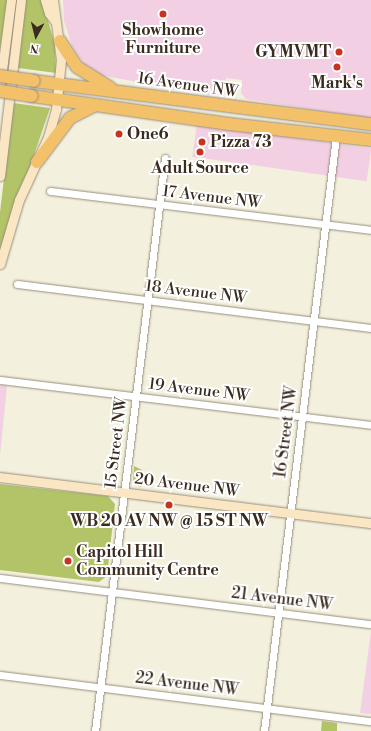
<!DOCTYPE html>
<html>
<head>
<meta charset="utf-8">
<style>
	body { margin:0 }
	#map { position:relative; width:371px; height:731px; overflow:hidden; background:#f3f0dd; font-family:"Libre Bodoni",serif }
	div>[style] { position:absolute }
	.built>* { inset:0; background:#f2cfe2; transform-origin:0 0 }
	.green>* { inset:0; background:#b2c467 }
	.roads { filter:drop-shadow(0 0 1px #978d7e) drop-shadow(0 0 1px #978d7e) }
	.street>* { height:7px; margin:-3.5px; padding:0 3.5px; transform-origin:3.5px; border-radius:3.5px; background:#fff }
	.secondary>* { height:9px; margin:-4.5px; padding:0 4.5px; transform-origin:4.5px; border-radius:4.5px; background:#fbe6c4 }
	.highway>* { height:12px; margin:-6px; padding:0 6px; transform-origin:6px; border-radius:6px; background:#f4c16b }
	.bridges { filter:drop-shadow(0 0 1px #978d7e) drop-shadow(0 0 1px #978d7e) }
	.highway-bridge>* { height:12px; margin:-6px; padding:0 6px; transform-origin:6px; border-radius:6px; background:#f4c16b }
	.dots>* { width:11px; height:11px; translate:-50% -50%; box-sizing:border-box; border:2px solid #fff; border-radius:50% }
	span { translate:-50% -50%; white-space:nowrap; text-align:center; line-height:1.15; -webkit-text-stroke:4px #fff; paint-order:stroke }
	.poi-label { font-size:16px; color:#3b2a1e; font-weight:700 }
	.right { translate:-100% -50%; text-align:right }
	.left { translate:0 -50%; text-align:left }
	.street-label { font-size:16px; color:#3b2a1e }
	.north { position:absolute; left:16px; top:16px; width:40px; height:40px; -webkit-text-stroke:3px #fff; paint-order:stroke; rotate:187deg; font-size:11px; font-weight:700; line-height:16px; text-align:center; color:#3b2a1e }
	.north::after { content:''; display:block; margin:auto; width:14px; height:18px; background:#3b2a1e; clip-path:polygon(50% 0,100% 100%,50% 72%,0 100%) }
</style>
</head>
<body>
<div id="map">
	<div class="built">
		<div style="clip-path:polygon(63px 0,371px 0,371px 119px,246px 99px,241px 93px,242px 80px,226px 78px,225px 89px,216px 96px,99px 75px,85px 66px,72px 46px,64px 21px)"></div>
		<div style="left:197px;top:124px;width:176px;height:33px;rotate:8deg"></div>
		<div style="clip-path:polygon(0 385px,7px 386px,0 455px)"></div>
		<div style="clip-path:polygon(371px 631px,371px 714px,360px 713px)"></div>
	</div>
	<div class="green">
		<div style="clip-path:polygon(0 0,7px 0,0 51px)"></div>
		<div style="clip-path:polygon(25px 0,42px 0,55px 45px,56px 73px,18px 68px)"></div>
		<div style="clip-path:polygon(13px 103px,50px 108px,0 255px,0 212px)"></div>
		<div style="clip-path:polygon(134px 466px,142px 470px,139px 480px,142px 481px,141px 487px,133px 484px)"></div>
		<div style="clip-path:polygon(0 484px,108px 496px,115px 504px,107px 576px,99px 582px,0 570px)"></div>
		<div style="clip-path:polygon(322px 721px,337px 723px,337px 731px,321px 731px)"></div>
	</div>
	<div class="roads">
		<div class="street">
			<div style="left:50px;top:191px;width:323px;rotate:6.9deg"></div>
			<div style="left:17px;top:284px;width:357px;rotate:7.1deg"></div>
			<div style="left:0;top:380px;width:374px;rotate:6.9deg"></div>
			<div style="left:0;top:578px;width:374px;rotate:7.1deg"></div>
			<div style="left:0;top:675px;width:374px;rotate:7.1deg"></div>
			<div style="left:95px;top:731px;width:577px;rotate:-83.04deg"></div>
			<div style="left:264px;top:731px;width:599px;rotate:-83.1deg"></div>
		</div>
		<div class="secondary">
			<div style="left:45px;top:0;width:14px;rotate:73deg"></div>
			<div style="left:49px;top:13px;width:10px;rotate:53deg"></div>
			<div style="left:0;top:85px;width:86px;rotate:-82.6deg"></div>
			<div style="left:0;top:176px;width:177px;rotate:-83.2deg"></div>
			<div style="left:0;top:264px;width:67px;rotate:-73.5deg"></div>
			<div style="left:19px;top:200px;width:69px;rotate:-65.3deg"></div>
			<div style="left:48px;top:137px;width:29px;rotate:-74deg"></div>
			<div style="left:56px;top:109px;width:49px;rotate:-84.2deg"></div>
			<div style="left:61px;top:60px;width:61px;rotate:-97.6deg"></div>
			<div style="left:0;top:477px;width:374px;rotate:7.1deg"></div>
		</div>
		<div class="highway">
			<div style="left:60px;top:41px;width:31px;rotate:57deg"></div>
			<div style="left:77px;top:67px;width:39px;rotate:32deg"></div>
			<div style="left:34px;top:81px;width:340px;rotate:7.3deg"></div>
			<div style="left:32px;top:96px;width:199px;rotate:8.1deg"></div>
			<div style="left:229px;top:124px;width:143px;rotate:6.4deg"></div>
			<div style="left:37px;top:162px;width:55px;rotate:-53.1deg"></div>
			<div style="left:70px;top:118px;width:27px;rotate:-27deg"></div>
		</div>
	</div>
	<div class="bridges">
		<div class="highway-bridge">
			<div style="left:0;top:76px;width:34px;rotate:8deg"></div>
			<div style="left:0;top:91px;width:32px;rotate:9deg"></div>
		</div>
	</div>
	<div class="dots">
		<div style="left:163px;top:14px;background:#c8321e"></div>
		<div style="left:339px;top:52px;background:#c8321e"></div>
		<div style="left:337px;top:67px;background:#c8321e"></div>
		<div style="left:119px;top:134px;background:#c8321e"></div>
		<div style="left:202px;top:142px;background:#c8321e"></div>
		<div style="left:200px;top:152px;background:#c8321e"></div>
		<div style="left:169px;top:505px;background:#c8321e"></div>
		<div style="left:68px;top:561px;background:#c8321e"></div>
	</div>
	<div class="poi-label">
		<span style="left:163px;top:39px">Showhome<br>Furniture</span>
		<span class="right" style="left:331px;top:52px">GYMVMT</span>
		<span style="left:337px;top:83px">Mark's</span>
		<span class="left" style="left:127px;top:134px">One6</span>
		<span class="left" style="left:210px;top:142px">Pizza 73</span>
		<span style="left:200px;top:168px">Adult Source</span>
		<span style="left:169px;top:521px">WB 20 AV NW @ 15 ST NW</span>
		<span class="left" style="left:76px;top:561px">Capitol Hill<br>Community Centre</span>
	</div>
	<div class="street-label">
		<span style="left:188px;top:85px;rotate:8deg">16 Avenue NW</span>
		<span style="left:212px;top:197px;rotate:7deg">17 Avenue NW</span>
		<span style="left:196px;top:292px;rotate:7deg">18 Avenue NW</span>
		<span style="left:199px;top:390px;rotate:7deg">19 Avenue NW</span>
		<span style="left:286px;top:432px;rotate:-83deg">16 Street NW</span>
		<span style="left:116px;top:443px;rotate:-83deg">15 Street NW</span>
		<span style="left:187px;top:485px;rotate:7deg">20 Avenue NW</span>
		<span style="left:282px;top:599px;rotate:7deg">21 Avenue NW</span>
		<span style="left:187px;top:684px;rotate:7deg">22 Avenue NW</span>
	</div>
	<div class="north">N</div>
</div>
</body>
</html>
